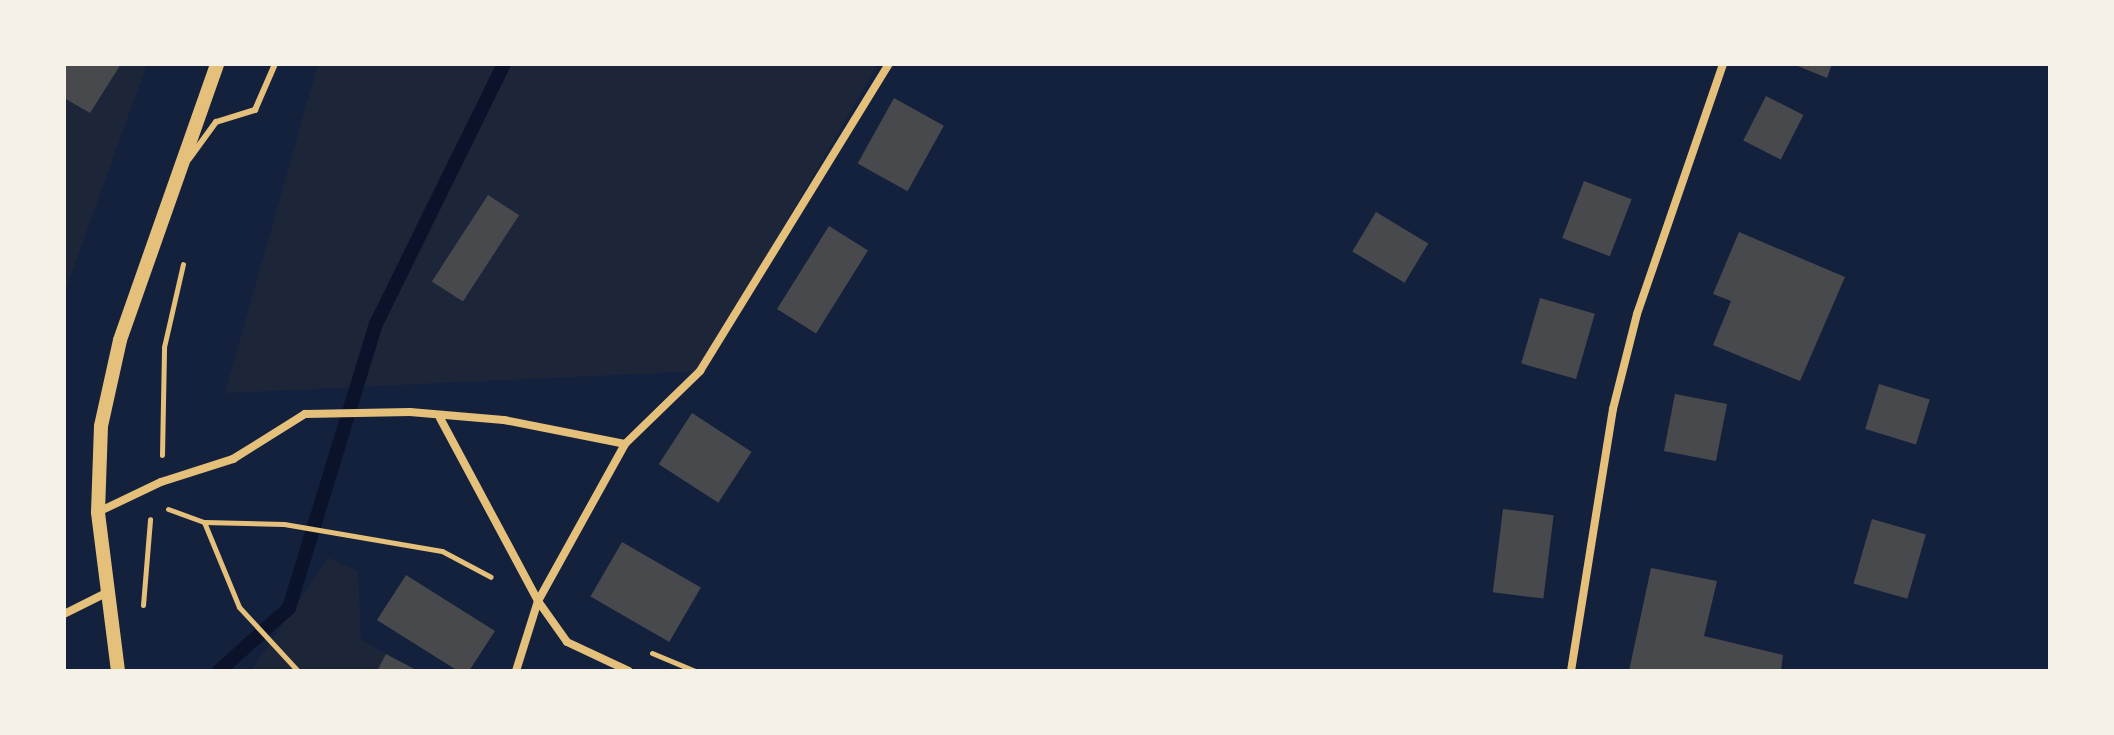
<!DOCTYPE html>
<html>
<head>
<meta charset="utf-8">
<style>
	body { margin:0 }
	#map { position:relative; width:2114px; height:735px; overflow:hidden; background:#14213d; font-family:Raleway,sans-serif }
	div>[style] { position:absolute }
	.green>* { inset:0; background:#1d2539 }
	.stream>* { height:14px; margin:-7px; padding:0 7px; transform-origin:7px; border-radius:7px; background:#0b132b }
	.building>* { inset:0; background:#48494c; transform-origin:0 0 }
	.path>* { height:5px; margin:-2.5px; padding:0 2.5px; transform-origin:2.5px; border-radius:2.5px; background:#e5c07b }
	.service>* { height:6px; margin:-3px; padding:0 3px; transform-origin:3px; border-radius:3px; background:#e5c07b }
	.minor>* { height:8px; margin:-4px; padding:0 4px; transform-origin:4px; border-radius:4px; background:#e5c07b }
	.tertiary>* { height:14px; margin:-7px; padding:0 7px; transform-origin:7px; border-radius:7px; background:#e5c07b }
	span { translate:-50% -50%; white-space:nowrap; text-align:center; line-height:1.15; -webkit-text-stroke:8px #f6f1e7; paint-order:stroke }
	.frame { position:absolute; inset:0; border:66px solid #f6f1e7; pointer-events:none }
</style>
</head>
<body>
<div id="map">
	<div class="green">
		<div style="clip-path:polygon(64px 64px,147px 64px,64px 294px)"></div>
		<div style="clip-path:polygon(318px 64px,878px 64px,700px 371px,225px 393px)"></div>
		<div style="clip-path:polygon(328px 558px,358px 571px,361px 640px,418px 671px,251px 671px)"></div>
	</div>
	<div class="stream">
		<div style="left:219px;top:671px;width:94px;rotate:-42deg"></div>
		<div style="left:289px;top:608px;width:297px;rotate:-73deg"></div>
		<div style="left:376px;top:324px;width:290px;rotate:-63.8deg"></div>
	</div>
	<div class="building">
		<div style="clip-path:polygon(64px 64px,121px 64px,90px 113px,64px 98px)"></div>
		<div style="clip-path:polygon(1793px 64px,1832px 64px,1827px 78px)"></div>
		<div style="left:1766px;top:96px;width:42px;height:50px;rotate:27deg"></div>
		<div style="left:894px;top:98px;width:57px;height:75px;rotate:29deg"></div>
		<div style="left:1584px;top:181px;width:51px;height:61px;rotate:21deg"></div>
		<div style="left:488px;top:195px;width:37px;height:103px;rotate:33deg"></div>
		<div style="left:1376px;top:212px;width:61px;height:46px;rotate:31deg"></div>
		<div style="left:829px;top:226px;width:46px;height:98px;rotate:32deg"></div>
		<div style="clip-path:polygon(1739px 232px,1845px 277px,1800px 381px,1713px 345px,1731px 301px,1713px 294px)"></div>
		<div style="left:1540px;top:298px;width:57px;height:68px;rotate:16deg"></div>
		<div style="left:1879px;top:384px;width:53px;height:47px;rotate:17deg"></div>
		<div style="left:1675px;top:394px;width:53px;height:58px;rotate:11deg"></div>
		<div style="left:692px;top:413px;width:71px;height:61px;rotate:33deg"></div>
		<div style="left:1503px;top:509px;width:51px;height:84px;rotate:7deg"></div>
		<div style="left:1872px;top:519px;width:56px;height:67px;rotate:16deg"></div>
		<div style="left:622px;top:542px;width:91px;height:63px;rotate:30deg"></div>
		<div style="clip-path:polygon(1651px 568px,1717px 581px,1704px 636px,1783px 655px,1781px 671px,1629px 671px)"></div>
		<div style="clip-path:polygon(406px 575px,495px 631px,469px 671px,458px 671px,377px 620px)"></div>
		<div style="clip-path:polygon(386px 654px,418px 671px,377px 671px)"></div>
	</div>
	<div class="path">
		<div style="left:162px;top:455px;width:108px;rotate:-88.9deg"></div>
		<div style="left:164px;top:347px;width:85px;rotate:-77.1deg"></div>
		<div style="left:168px;top:509px;width:38px;rotate:20deg"></div>
		<div style="left:204px;top:522px;width:80px;rotate:1.4deg"></div>
		<div style="left:284px;top:524px;width:160px;rotate:9.7deg"></div>
		<div style="left:442px;top:551px;width:55px;rotate:28deg"></div>
		<div style="left:204px;top:522px;width:92px;rotate:67.6deg"></div>
		<div style="left:239px;top:607px;width:87px;rotate:47.3deg"></div>
		<div style="left:143px;top:605px;width:86px;rotate:-85.3deg"></div>
		<div style="left:652px;top:653px;width:47px;rotate:22.7deg"></div>
	</div>
	<div class="service">
		<div style="left:189px;top:159px;width:46px;rotate:-53.9deg"></div>
		<div style="left:216px;top:122px;width:41px;rotate:-17.1deg"></div>
		<div style="left:255px;top:110px;width:50px;rotate:-66.5deg"></div>
	</div>
	<div class="minor">
		<div style="left:440px;top:418px;width:208px;rotate:61.8deg"></div>
		<div style="left:538px;top:601px;width:50px;rotate:54.7deg"></div>
		<div style="left:567px;top:642px;width:68px;rotate:25.1deg"></div>
		<div style="left:98px;top:512px;width:70px;rotate:-25.5deg"></div>
		<div style="left:161px;top:482px;width:76px;rotate:-17.7deg"></div>
		<div style="left:233px;top:459px;width:85px;rotate:-32deg"></div>
		<div style="left:305px;top:414px;width:105px;rotate:-1.1deg"></div>
		<div style="left:410px;top:412px;width:94px;rotate:4.9deg"></div>
		<div style="left:504px;top:420px;width:123px;rotate:11.2deg"></div>
		<div style="left:64px;top:614px;width:49px;rotate:-26.6deg"></div>
		<div style="left:516px;top:671px;width:73px;rotate:-72.6deg"></div>
		<div style="left:538px;top:601px;width:179px;rotate:-61deg"></div>
		<div style="left:625px;top:444px;width:105px;rotate:-44.2deg"></div>
		<div style="left:700px;top:371px;width:361px;rotate:-58.4deg"></div>
		<div style="left:1571px;top:671px;width:265px;rotate:-80.9deg"></div>
		<div style="left:1613px;top:409px;width:98px;rotate:-75.8deg"></div>
		<div style="left:1637px;top:314px;width:264px;rotate:-71deg"></div>
	</div>
	<div class="tertiary">
		<div style="left:118px;top:671px;width:160px;rotate:-97.2deg"></div>
		<div style="left:98px;top:512px;width:86px;rotate:-88deg"></div>
		<div style="left:101px;top:426px;width:88px;rotate:-77.5deg"></div>
		<div style="left:120px;top:340px;width:293px;rotate:-70.6deg"></div>
	</div>
	<div class="frame"></div>
</div>
</body>
</html>
